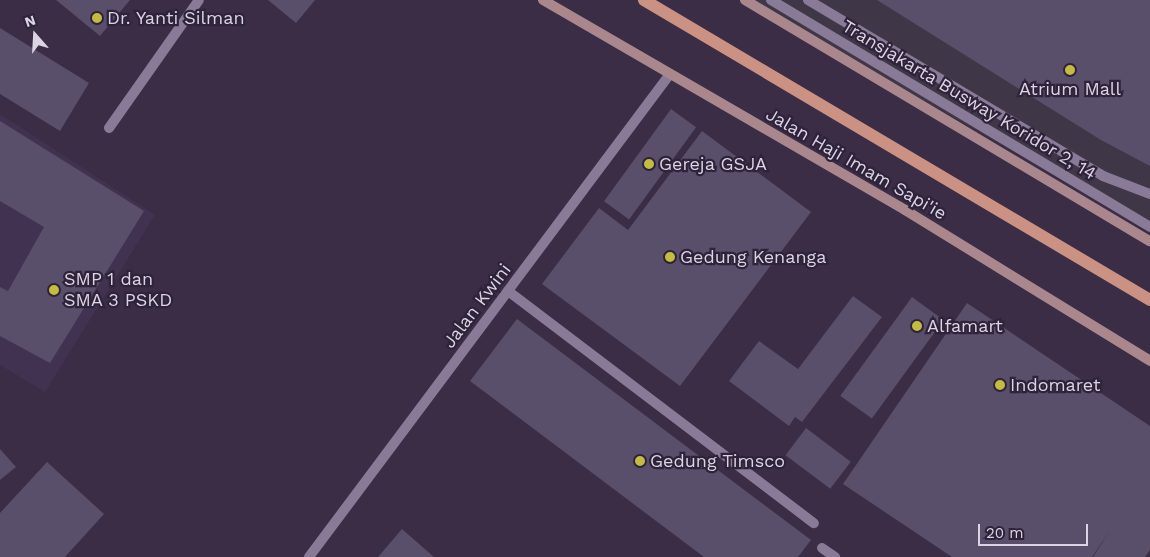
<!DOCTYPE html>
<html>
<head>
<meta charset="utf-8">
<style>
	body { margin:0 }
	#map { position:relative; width:1150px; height:557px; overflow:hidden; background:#3a2d45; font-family:"Work Sans",sans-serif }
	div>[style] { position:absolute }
	.commercial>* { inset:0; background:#3f3747 }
	.built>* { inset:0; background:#423251 }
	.building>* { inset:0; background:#594f6a; transform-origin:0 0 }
	.lane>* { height:10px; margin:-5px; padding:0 5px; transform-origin:5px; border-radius:5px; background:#897b97 }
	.street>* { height:10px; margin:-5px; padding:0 5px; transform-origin:5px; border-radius:5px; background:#897b97 }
	.secondary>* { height:10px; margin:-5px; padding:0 5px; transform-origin:5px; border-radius:5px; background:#aa878d }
	.primary>* { height:12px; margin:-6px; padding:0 6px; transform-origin:6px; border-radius:6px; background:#cb9283 }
	.dots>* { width:14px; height:14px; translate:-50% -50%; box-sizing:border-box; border:2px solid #2f233b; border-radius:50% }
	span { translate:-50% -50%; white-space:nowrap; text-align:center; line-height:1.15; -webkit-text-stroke:4.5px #2f233b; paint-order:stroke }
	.poi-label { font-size:18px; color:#dbd4e3 }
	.left { translate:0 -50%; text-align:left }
	.street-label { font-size:18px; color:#dbd4e3 }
	.north { position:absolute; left:10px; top:10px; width:50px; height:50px; -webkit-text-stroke:4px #2f233b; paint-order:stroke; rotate:341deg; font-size:14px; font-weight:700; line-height:20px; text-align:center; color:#dbd4e3 }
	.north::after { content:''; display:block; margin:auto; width:18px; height:22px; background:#dbd4e3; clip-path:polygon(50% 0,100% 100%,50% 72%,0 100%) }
	.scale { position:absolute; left:978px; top:524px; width:110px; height:22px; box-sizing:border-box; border:2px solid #dbd4e3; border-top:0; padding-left:6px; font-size:15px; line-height:18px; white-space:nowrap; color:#dbd4e3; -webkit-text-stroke:4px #2f233b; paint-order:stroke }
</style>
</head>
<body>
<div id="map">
	<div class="commercial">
		<div style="clip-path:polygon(749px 0,1150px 0,1150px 230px)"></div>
	</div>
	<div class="built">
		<div style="clip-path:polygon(0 114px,155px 215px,45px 392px,0 365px)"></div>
	</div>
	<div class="building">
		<div style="clip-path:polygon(56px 0,130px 0,100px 36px)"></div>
		<div style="clip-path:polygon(268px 0,315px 0,296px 23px)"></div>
		<div style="clip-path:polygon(877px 0,1150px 0,1150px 166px,1101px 140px)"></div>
		<div style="clip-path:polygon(0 28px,89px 83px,60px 131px,0 94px)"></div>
		<div style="left:671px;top:109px;width:31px;height:114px;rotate:36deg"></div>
		<div style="clip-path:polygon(0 121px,144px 211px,50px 363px,0 336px,0 287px,8px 291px,44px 227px,0 201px)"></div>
		<div style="clip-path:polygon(702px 131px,811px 212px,680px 386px,542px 284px,599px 208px,628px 230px)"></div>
		<div style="clip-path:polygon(853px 296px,882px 317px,802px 422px,795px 417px,789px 426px,729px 381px,759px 341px,798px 369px)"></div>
		<div style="left:912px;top:297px;width:39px;height:122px;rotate:36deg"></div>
		<div style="clip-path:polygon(967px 303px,1150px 426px,1150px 550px,1145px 557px,1093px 557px,1109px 532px,1092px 557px,952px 557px,843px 484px)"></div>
		<div style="clip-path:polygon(517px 319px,811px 540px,798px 557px,704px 557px,470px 381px)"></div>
		<div style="left:806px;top:428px;width:56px;height:34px;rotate:37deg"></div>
		<div style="clip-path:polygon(0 449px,16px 467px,0 480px)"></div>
		<div style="clip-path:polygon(47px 462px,104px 514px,65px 557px,0 557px,0 513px)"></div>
		<div style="clip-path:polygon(402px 529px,434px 557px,378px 557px)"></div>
	</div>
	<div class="lane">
		<div style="left:771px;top:0;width:442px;rotate:30.9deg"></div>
		<div style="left:808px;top:0;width:344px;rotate:30.8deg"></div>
		<div style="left:1103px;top:176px;width:50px;rotate:21deg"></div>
		<div style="left:109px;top:128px;width:156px;rotate:-54.9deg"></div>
		<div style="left:508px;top:291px;width:384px;rotate:37.2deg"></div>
		<div style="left:822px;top:548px;width:16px;rotate:35deg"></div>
	</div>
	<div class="street">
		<div style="left:309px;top:557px;width:603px;rotate:-53.23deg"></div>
	</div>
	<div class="secondary">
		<div style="left:543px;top:0;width:419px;rotate:30.1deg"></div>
		<div style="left:905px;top:210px;width:288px;rotate:31.6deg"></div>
		<div style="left:745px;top:0;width:471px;rotate:30.8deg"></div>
	</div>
	<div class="primary">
		<div style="left:644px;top:0;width:588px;rotate:30.66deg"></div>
	</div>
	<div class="dots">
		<div style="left:97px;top:18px;background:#c4bc3e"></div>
		<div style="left:1070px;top:70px;background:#c4bc3e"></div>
		<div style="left:649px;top:164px;background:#c4bc3e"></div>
		<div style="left:670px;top:257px;background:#c4bc3e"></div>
		<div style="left:54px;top:290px;background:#c4bc3e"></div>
		<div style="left:917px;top:326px;background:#c4bc3e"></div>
		<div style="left:1000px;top:385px;background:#c4bc3e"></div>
		<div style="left:640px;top:461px;background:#c4bc3e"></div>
	</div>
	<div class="poi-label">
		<span class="left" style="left:107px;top:18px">Dr. Yanti Silman</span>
		<span style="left:1070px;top:89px">Atrium Mall</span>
		<span class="left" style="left:659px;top:164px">Gereja GSJA</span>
		<span class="left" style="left:680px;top:257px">Gedung Kenanga</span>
		<span class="left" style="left:64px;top:290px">SMP 1 dan<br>SMA 3 PSKD</span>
		<span class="left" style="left:927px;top:326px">Alfamart</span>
		<span class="left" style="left:1010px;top:385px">Indomaret</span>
		<span class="left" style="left:650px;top:461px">Gedung Timsco</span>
	</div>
	<div class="street-label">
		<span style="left:969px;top:100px;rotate:31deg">Transjakarta Busway Koridor 2, 14</span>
		<span style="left:856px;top:164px;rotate:30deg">Jalan Haji Imam Sapi'ie</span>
		<span style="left:477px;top:306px;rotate:-53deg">Jalan Kwini</span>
	</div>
	<div class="north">N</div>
	<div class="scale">20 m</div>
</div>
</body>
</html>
